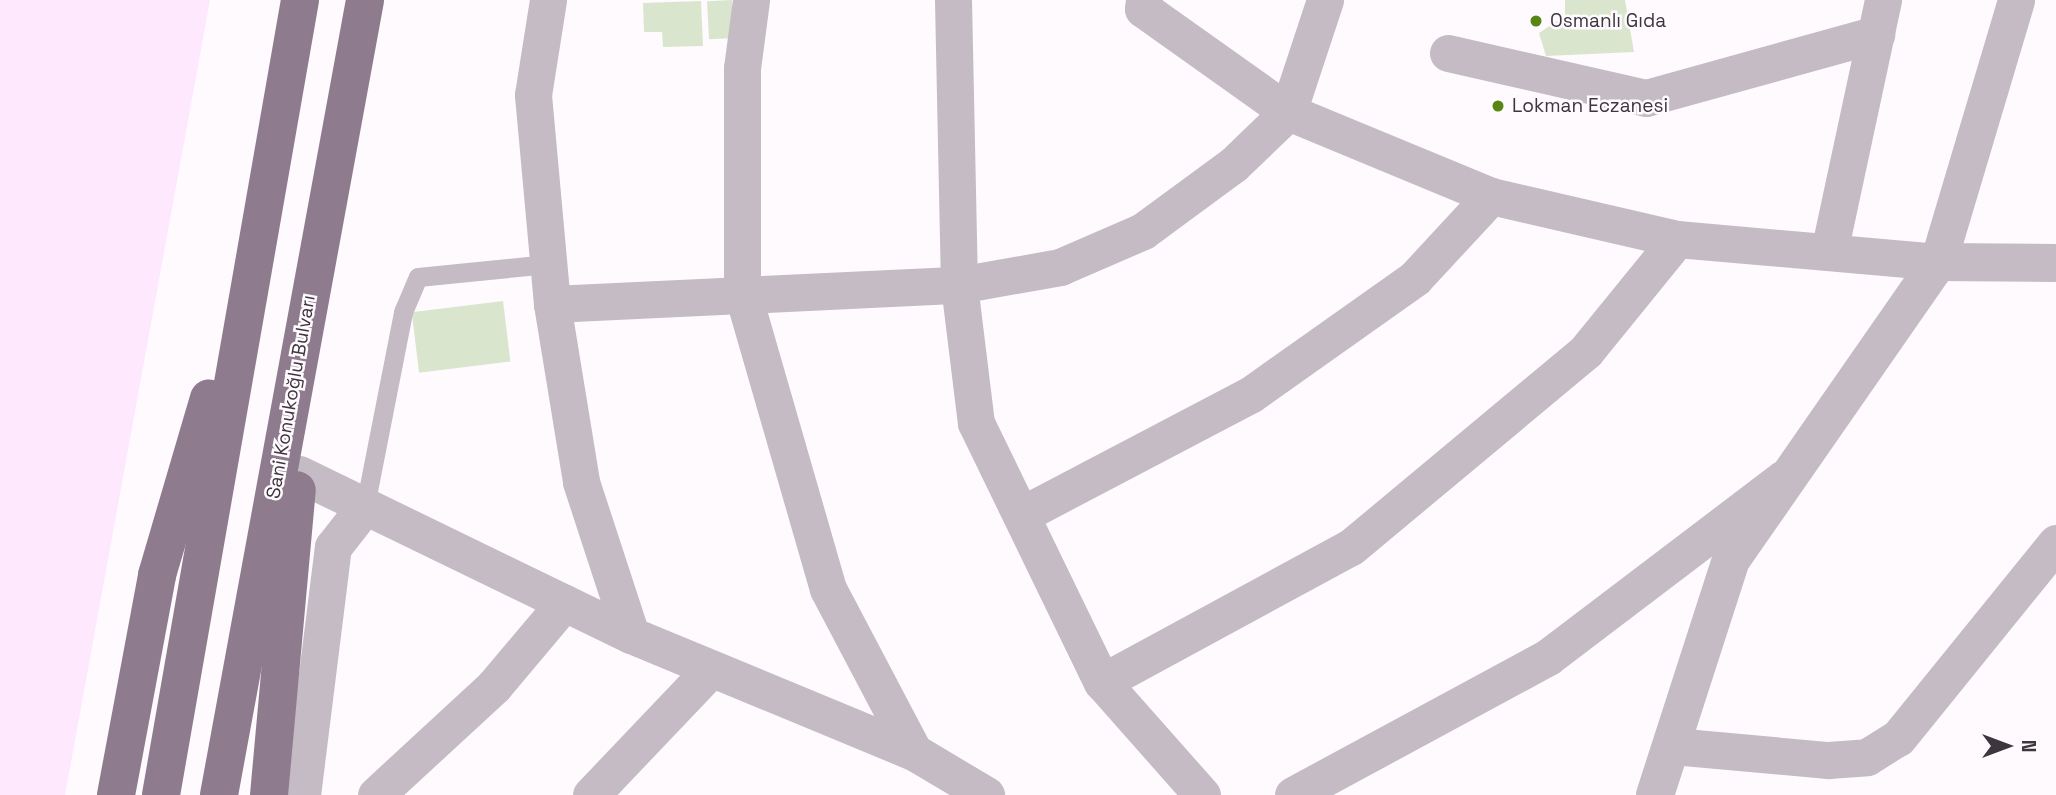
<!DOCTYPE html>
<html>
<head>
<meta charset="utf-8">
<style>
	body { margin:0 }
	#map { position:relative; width:2056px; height:795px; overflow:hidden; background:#fefafe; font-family:"Space Grotesk",sans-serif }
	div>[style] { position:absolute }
	.built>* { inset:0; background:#fde8fe }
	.building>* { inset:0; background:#d9e6cd; transform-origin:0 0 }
	.service>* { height:19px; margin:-9.5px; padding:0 9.5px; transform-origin:9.5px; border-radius:9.5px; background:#c4bbc5 }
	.minor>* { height:37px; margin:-18.5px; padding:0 18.5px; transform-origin:18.5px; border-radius:18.5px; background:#c4bbc5 }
	.tertiary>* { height:38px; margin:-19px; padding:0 19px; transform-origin:19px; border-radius:19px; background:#c4bbc5 }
	.trunk>* { height:38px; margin:-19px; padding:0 19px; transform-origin:19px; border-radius:19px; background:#8e7c8e }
	.dots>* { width:19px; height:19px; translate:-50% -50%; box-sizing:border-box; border:4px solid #fefafe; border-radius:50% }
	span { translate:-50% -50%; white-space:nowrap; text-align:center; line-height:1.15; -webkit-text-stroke:5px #fefafe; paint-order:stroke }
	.poi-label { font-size:19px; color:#3e363e }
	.left { translate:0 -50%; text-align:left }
	.street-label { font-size:19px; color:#3e363e }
	.north { position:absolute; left:1972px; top:711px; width:70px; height:70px; -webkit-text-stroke:5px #fefafe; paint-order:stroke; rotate:90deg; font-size:19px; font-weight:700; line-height:28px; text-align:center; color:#3e363e }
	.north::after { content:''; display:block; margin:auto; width:24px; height:32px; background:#3e363e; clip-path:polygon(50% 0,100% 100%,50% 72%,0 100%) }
</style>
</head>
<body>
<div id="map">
	<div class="built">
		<div style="clip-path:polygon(0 0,210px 0,65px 795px,0 795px)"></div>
	</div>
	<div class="building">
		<div style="left:732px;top:0;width:38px;height:25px;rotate:87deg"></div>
		<div style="clip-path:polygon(1565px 0,1625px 0,1634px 52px,1546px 56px,1539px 33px,1565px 16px)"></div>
		<div style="clip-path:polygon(701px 1px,703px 46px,663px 47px,662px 32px,644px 32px,643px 3px)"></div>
		<div style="left:503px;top:301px;width:61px;height:92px;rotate:83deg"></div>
	</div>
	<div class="service">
		<div style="left:365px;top:506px;width:198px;rotate:-78.9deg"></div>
		<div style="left:403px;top:312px;width:38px;rotate:-67deg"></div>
		<div style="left:418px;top:277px;width:131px;rotate:-5.7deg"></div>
	</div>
	<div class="minor">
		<div style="left:548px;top:0;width:96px;rotate:99deg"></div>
		<div style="left:533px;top:95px;width:210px;rotate:84.8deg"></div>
		<div style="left:552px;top:304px;width:180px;rotate:80.7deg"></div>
		<div style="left:581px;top:482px;width:161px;rotate:71.9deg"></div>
		<div style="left:751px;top:0;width:69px;rotate:97.5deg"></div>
		<div style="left:742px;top:68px;width:223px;rotate:90deg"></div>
		<div style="left:742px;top:291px;width:310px;rotate:73.9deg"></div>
		<div style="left:828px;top:589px;width:184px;rotate:62.2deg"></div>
		<div style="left:914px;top:752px;width:84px;rotate:30.8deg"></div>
		<div style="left:953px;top:0;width:285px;rotate:88.8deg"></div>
		<div style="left:959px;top:285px;width:139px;rotate:83deg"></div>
		<div style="left:976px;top:423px;width:288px;rotate:64.1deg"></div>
		<div style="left:1102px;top:682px;width:151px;rotate:48.5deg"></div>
		<div style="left:1144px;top:0;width:9px;rotate:96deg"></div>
		<div style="left:1143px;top:9px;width:178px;rotate:35.4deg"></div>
		<div style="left:1288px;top:112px;width:220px;rotate:22.5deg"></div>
		<div style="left:1491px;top:196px;width:191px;rotate:13deg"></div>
		<div style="left:1677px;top:239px;width:262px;rotate:5deg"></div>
		<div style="left:1938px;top:262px;width:273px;rotate:-73.4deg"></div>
		<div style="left:1448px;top:53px;width:203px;rotate:12.8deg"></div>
		<div style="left:1646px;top:98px;width:239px;rotate:-15.5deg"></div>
		<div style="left:1829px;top:252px;width:258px;rotate:-77.9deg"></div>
		<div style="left:552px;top:304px;width:407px;rotate:-2.7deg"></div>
		<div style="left:959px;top:285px;width:103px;rotate:-10.1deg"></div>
		<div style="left:1060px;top:267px;width:90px;rotate:-23.4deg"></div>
		<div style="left:1143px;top:231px;width:112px;rotate:-36.3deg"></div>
		<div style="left:1233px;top:165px;width:76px;rotate:-43.9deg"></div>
		<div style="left:1288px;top:112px;width:118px;rotate:-71.7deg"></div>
		<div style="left:299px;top:474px;width:369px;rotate:25.9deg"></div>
		<div style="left:631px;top:635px;width:306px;rotate:22.5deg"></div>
		<div style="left:1021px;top:515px;width:259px;rotate:-27.7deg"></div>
		<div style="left:1250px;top:395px;width:202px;rotate:-35.3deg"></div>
		<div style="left:1415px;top:278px;width:112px;rotate:-47.2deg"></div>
		<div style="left:1102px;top:682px;width:283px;rotate:-28.5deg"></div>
		<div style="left:1351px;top:547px;width:306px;rotate:-39.8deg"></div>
		<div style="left:1586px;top:351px;width:144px;rotate:-50.9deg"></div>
		<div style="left:1673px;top:746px;width:156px;rotate:5.2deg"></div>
		<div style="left:1828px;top:760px;width:39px;rotate:-4deg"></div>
		<div style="left:1867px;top:757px;width:36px;rotate:-32deg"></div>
		<div style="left:1898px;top:738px;width:251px;rotate:-51deg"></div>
		<div style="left:302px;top:795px;width:250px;rotate:-82.9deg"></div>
		<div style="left:333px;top:547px;width:52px;rotate:-52deg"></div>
		<div style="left:376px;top:795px;width:161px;rotate:-42.7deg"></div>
		<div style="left:494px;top:686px;width:109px;rotate:-49.9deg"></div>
		<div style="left:591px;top:795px;width:174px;rotate:-46.4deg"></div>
		<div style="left:1293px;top:795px;width:290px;rotate:-28.4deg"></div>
		<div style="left:1548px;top:657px;width:296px;rotate:-37.2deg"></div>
	</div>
	<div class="tertiary">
		<div style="left:1655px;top:795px;width:247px;rotate:-72.1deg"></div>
		<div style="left:1731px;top:560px;width:363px;rotate:-55.2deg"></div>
		<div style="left:1938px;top:262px;width:118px;rotate:0.5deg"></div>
	</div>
	<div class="trunk">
		<div style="left:116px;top:795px;width:224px;rotate:-79.4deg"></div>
		<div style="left:157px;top:575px;width:184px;rotate:-73.6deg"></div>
		<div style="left:161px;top:795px;width:807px;rotate:-80.08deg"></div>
		<div style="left:219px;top:795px;width:808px;rotate:-79.59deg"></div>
		<div style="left:269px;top:795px;width:306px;rotate:-84.8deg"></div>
	</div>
	<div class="dots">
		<div style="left:1536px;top:21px;background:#598513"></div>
		<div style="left:1498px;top:106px;background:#598513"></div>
	</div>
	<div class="poi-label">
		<span class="left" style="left:1550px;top:21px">Osmanlı Gıda</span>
		<span class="left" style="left:1512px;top:106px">Lokman Eczanesi</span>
	</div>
	<div class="street-label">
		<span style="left:291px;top:397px;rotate:-80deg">Sani Konukoğlu Bulvarı</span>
	</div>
	<div class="north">N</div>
</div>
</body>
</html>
